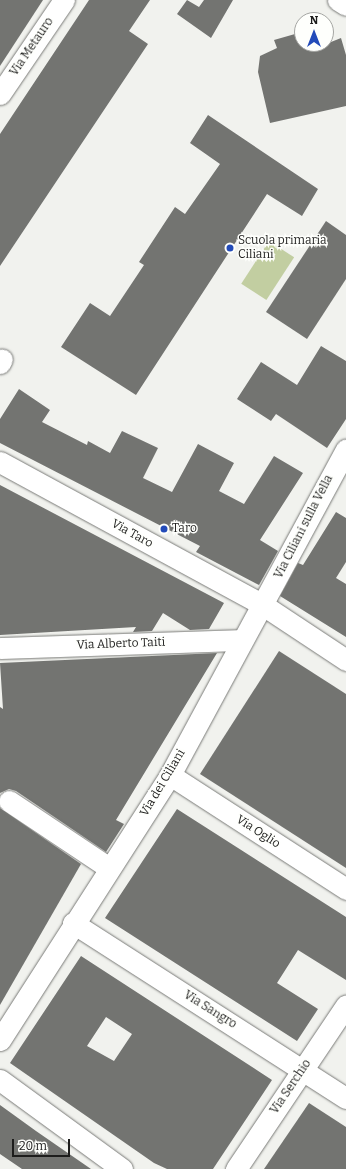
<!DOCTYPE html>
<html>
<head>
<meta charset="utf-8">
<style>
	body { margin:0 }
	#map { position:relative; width:346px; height:1169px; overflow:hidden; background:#f1f2ee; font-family:Bitter,serif }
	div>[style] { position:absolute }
	.green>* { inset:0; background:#c2cea1; transform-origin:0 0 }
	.building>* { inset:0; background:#737471 }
	.roads { filter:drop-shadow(0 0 1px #797a77) drop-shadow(0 0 1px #797a77) }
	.minor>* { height:21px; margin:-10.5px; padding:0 10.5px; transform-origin:10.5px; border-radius:10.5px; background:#fff }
	.dots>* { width:11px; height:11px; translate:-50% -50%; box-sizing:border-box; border:2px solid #fefffc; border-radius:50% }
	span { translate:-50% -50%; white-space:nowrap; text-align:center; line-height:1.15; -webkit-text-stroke:3px #fefffc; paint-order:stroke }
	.street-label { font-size:12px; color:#1d1d1c }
	.poi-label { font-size:12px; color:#1d1d1c }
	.left { translate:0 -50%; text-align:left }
	.north { position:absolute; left:294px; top:12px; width:40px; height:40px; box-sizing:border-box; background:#fefffc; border:1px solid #a4a5a2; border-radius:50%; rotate:0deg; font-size:11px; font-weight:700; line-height:16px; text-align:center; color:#1d1d1c }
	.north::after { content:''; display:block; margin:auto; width:14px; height:18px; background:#234bb9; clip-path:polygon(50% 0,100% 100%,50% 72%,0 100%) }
	.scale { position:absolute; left:12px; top:1139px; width:58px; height:18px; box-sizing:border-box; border:2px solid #1d1d1c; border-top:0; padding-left:5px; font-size:12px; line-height:14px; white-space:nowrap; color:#1d1d1c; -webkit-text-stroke:3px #fefffc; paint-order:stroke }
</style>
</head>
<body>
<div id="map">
	<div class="green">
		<div style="left:269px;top:241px;width:30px;height:51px;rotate:33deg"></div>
	</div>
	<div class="building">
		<div style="clip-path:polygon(0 0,43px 0,0 66px)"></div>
		<div style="clip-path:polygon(89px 0,150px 0,129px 31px,148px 44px,0 266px,0 134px)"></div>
		<div style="clip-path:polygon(187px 0,199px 7px,204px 0,233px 0,211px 38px,177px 14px)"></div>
		<div style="clip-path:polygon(302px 32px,302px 44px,326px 44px,341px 38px,346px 55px,346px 106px,270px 123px,258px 72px,260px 56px,277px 48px,274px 40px)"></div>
		<div style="clip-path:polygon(208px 115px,318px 189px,302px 216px,267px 194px,136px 395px,61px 347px,90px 303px,110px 316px,144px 265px,139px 262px,175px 207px,185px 214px,220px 164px,190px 143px)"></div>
		<div style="clip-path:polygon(326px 221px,346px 235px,346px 279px,307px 339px,266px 312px)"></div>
		<div style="clip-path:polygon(321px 346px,346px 361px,346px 419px,327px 448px,276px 414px,271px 421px,237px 399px,261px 362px,297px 385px)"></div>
		<div style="clip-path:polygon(19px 389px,50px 410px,42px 422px,87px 445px,88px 441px,110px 453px,122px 431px,158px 448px,143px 478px,172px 492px,198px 444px,234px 463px,219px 491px,244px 504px,274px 456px,303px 473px,260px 540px,278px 551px,259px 585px,196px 552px,200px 546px,0 443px,0 419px)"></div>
		<div style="clip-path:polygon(0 485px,224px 603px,209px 629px,190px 630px,163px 613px,152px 631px,133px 632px,136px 627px,0 635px)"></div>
		<div style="clip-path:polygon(336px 512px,346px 518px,346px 562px,336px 578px,346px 584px,346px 637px,280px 596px,298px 563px,303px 565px)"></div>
		<div style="clip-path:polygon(279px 651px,346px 694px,346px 868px,200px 774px)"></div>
		<div style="clip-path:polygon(217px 653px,116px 820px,124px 824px,106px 852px,16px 791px,9px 789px,0 793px,0 707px,3px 709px,0 663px)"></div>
		<div style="clip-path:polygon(0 808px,81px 864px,0 1005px)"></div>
		<div style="clip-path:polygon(177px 809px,346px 917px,346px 980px,298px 950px,277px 983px,318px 1009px,297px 1041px,105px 918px)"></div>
		<div style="clip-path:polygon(evenodd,81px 956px,272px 1080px,213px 1169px,167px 1169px,154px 1163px,10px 1063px,81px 956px,106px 1017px,132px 1034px,114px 1061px,87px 1046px,106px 1017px)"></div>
		<div style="clip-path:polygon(309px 1103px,346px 1127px,346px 1169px,264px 1169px)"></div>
		<div style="clip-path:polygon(0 1105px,36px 1131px,91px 1169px,22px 1169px,0 1154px)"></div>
	</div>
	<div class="roads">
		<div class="minor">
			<div style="left:338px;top:0;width:9px;rotate:32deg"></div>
			<div style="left:0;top:94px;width:114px;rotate:-55.8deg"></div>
			<div style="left:0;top:363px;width:4px;rotate:-63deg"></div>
			<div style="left:0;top:462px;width:299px;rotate:28.5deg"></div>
			<div style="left:263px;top:605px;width:100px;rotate:33.5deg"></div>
			<div style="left:0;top:648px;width:242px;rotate:-1.9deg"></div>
			<div style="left:170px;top:775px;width:210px;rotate:32.9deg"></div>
			<div style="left:9px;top:801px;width:120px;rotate:33.8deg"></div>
			<div style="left:73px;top:923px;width:324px;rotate:32.7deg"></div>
			<div style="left:0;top:1040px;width:315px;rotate:-57.3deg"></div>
			<div style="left:170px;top:775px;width:370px;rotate:-61.6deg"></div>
			<div style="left:0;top:1080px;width:151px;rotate:36.1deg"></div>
			<div style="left:236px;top:1169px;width:197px;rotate:-56.1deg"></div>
		</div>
	</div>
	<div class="dots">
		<div style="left:230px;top:248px;background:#234bb9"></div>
		<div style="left:164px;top:529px;background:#234bb9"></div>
	</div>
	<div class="street-label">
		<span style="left:32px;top:47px;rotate:-56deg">Via Metauro</span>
		<span style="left:304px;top:527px;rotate:-63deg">Via Ciliani sulla Vella</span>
		<span style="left:132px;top:534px;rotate:29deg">Via Taro</span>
		<span style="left:121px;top:644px;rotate:-2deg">Via Alberto Taiti</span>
		<span style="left:163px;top:783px;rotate:-59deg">Via dei Ciliani</span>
		<span style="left:258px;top:832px;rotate:33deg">Via Oglio</span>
		<span style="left:210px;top:1010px;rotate:32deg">Via Sangro</span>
		<span style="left:291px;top:1087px;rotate:-56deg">Via Serchio</span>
	</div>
	<div class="poi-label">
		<span class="left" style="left:238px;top:248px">Scuola primaria<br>Ciliani</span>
		<span class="left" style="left:172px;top:529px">Taro</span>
	</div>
	<div class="north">N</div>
	<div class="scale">20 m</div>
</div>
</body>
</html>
